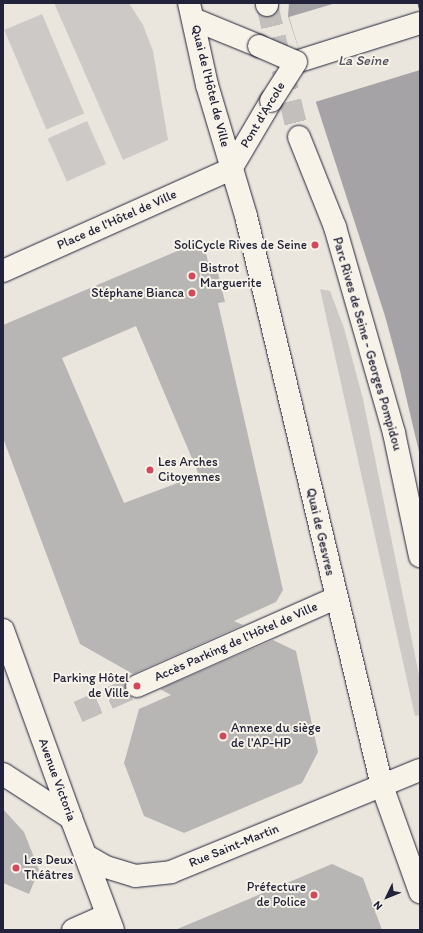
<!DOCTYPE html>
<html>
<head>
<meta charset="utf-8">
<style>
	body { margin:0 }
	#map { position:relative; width:423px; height:933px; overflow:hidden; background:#eae6de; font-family:Itim,sans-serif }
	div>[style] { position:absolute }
	.green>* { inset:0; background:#cdc9c6; transform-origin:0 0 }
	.water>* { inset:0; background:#a6a3a6 }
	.pier>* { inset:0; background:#eae6de }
	.ferry>* { height:1px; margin-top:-0.5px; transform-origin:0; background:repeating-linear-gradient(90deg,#504f60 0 5px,transparent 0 9px) }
	.building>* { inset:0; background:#b8b6b5 }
	.minor-tunnel>* { height:22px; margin-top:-11px; transform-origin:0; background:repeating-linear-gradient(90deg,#c2bfbd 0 22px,transparent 0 33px) }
	.roads { filter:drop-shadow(0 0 1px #22223b) drop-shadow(0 0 1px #22223b) }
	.minor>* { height:22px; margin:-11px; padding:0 11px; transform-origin:11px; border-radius:11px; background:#f7f3e8 }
	.major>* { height:22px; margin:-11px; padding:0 11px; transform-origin:11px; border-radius:11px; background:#f7f3e8 }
	.bridges { filter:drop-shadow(0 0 1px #22223b) drop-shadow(0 0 1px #22223b) }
	.minor-bridge>* { height:22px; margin:-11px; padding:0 11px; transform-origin:11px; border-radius:11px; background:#f7f3e8 }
	.dots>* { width:11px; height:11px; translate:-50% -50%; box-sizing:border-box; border:2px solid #f7f3e8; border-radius:50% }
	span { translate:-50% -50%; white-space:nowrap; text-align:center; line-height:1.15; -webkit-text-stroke:4px #f7f3e8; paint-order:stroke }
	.street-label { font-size:13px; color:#22223b }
	.poi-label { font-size:13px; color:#22223b }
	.right { translate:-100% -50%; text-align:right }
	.left { translate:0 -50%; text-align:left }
	.water-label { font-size:14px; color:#504f60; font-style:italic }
	.frame { position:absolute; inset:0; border:4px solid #22223b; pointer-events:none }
	.north { position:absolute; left:367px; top:877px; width:40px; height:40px; -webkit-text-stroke:3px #f7f3e8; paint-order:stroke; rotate:227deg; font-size:11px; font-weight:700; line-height:16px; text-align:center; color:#22223b }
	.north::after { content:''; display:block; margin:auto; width:14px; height:18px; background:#22223b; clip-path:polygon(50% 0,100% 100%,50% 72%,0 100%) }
</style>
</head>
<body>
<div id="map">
	<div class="green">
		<div style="clip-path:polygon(54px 3px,129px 3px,143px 25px,153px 51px,168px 140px,123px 160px)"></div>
		<div style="left:42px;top:14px;width:108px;height:41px;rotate:67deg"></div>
		<div style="left:87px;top:121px;width:47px;height:43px;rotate:66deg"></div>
		<div style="clip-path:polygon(320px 289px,330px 291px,344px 328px,363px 399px,420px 680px,420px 715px,415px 716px)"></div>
	</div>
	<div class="water">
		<div style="clip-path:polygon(289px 3px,420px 3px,420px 456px,400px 371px,385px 316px,288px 16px)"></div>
	</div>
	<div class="pier">
		<div style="clip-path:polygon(336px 3px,420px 3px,420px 70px,315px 102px,289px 17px)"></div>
	</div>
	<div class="ferry">
		<div style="left:418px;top:3px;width:8px;rotate:76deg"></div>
	</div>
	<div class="building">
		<div style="clip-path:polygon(evenodd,189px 246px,206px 253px,211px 274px,218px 273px,225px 302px,218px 303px,283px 590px,276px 602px,234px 621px,243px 625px,133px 674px,80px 644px,3px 438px,3px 325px,189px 246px,136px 326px,199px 475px,124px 503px,62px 358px,136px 326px)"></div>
		<div style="clip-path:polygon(273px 640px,296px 651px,318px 752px,302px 783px,184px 833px,144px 816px,124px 763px,139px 709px,171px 695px,160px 689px)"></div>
		<div style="clip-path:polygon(3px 809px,24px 832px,39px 870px,29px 894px,3px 883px)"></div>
		<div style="clip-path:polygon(332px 864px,363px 878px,382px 930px,175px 930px)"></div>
	</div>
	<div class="minor-tunnel">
		<div style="left:267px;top:5px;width:136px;rotate:76.4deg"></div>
		<div style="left:78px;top:712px;width:64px;rotate:-23.8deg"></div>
	</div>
	<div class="roads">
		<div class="minor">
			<div style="left:267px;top:3px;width:2px;rotate:90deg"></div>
			<div style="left:193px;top:19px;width:71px;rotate:22.2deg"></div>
			<div style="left:296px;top:62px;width:130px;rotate:-17.5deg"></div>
			<div style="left:299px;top:137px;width:97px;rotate:68.2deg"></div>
			<div style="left:335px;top:227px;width:214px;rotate:74deg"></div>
			<div style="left:394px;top:433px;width:126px;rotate:78.1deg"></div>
			<div style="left:3px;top:271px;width:250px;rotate:-24.1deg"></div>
			<div style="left:231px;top:169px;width:79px;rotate:-59.5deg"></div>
			<div style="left:3px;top:630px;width:200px;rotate:70.1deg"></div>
			<div style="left:137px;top:686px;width:218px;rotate:-23.9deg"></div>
			<div style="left:85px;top:855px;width:80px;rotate:69.5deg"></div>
			<div style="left:73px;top:930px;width:37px;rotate:-24deg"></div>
		</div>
		<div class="major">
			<div style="left:189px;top:3px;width:84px;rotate:77.6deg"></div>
			<div style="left:207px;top:85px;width:137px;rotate:73.4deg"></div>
			<div style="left:246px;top:216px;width:586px;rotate:76.58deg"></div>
			<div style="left:382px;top:786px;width:113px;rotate:70.3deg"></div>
			<div style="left:3px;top:774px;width:81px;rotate:32.9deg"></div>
			<div style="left:71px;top:818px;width:40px;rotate:69deg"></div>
			<div style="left:85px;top:855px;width:24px;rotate:30deg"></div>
			<div style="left:106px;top:867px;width:30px;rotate:17deg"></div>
			<div style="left:135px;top:876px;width:36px;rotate:-6deg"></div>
			<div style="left:171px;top:872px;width:269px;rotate:-22.3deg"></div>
		</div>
	</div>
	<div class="bridges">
		<div class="minor-bridge">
			<div style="left:259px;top:46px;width:40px;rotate:23.4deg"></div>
			<div style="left:296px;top:62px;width:46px;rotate:122.7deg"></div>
		</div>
	</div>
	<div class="dots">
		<div style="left:315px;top:245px;background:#d1495b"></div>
		<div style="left:192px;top:276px;background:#d1495b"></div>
		<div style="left:192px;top:293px;background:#d1495b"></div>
		<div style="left:150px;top:470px;background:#d1495b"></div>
		<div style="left:137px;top:686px;background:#d1495b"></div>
		<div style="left:223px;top:736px;background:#d1495b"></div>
		<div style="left:16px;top:868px;background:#d1495b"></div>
		<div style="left:314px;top:895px;background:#d1495b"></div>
	</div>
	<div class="street-label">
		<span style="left:210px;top:86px;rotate:76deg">Quai de l'Hôtel de Ville</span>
		<span style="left:263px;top:115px;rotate:-59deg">Pont d'Arcole</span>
		<span style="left:117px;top:220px;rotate:-24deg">Place de l'Hôtel de Ville</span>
		<span style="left:367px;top:344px;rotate:74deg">Parc Rives de Seine - Georges Pompidou</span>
		<span style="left:320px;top:532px;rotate:77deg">Quai de Gesvres</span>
		<span style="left:236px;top:642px;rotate:-24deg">Accès Parking de l'Hôtel de Ville</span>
		<span style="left:57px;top:780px;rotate:70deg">Avenue Victoria</span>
		<span style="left:234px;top:846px;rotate:-22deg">Rue Saint-Martin</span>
	</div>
	<div class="poi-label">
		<span class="right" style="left:307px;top:245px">SoliCycle Rives de Seine</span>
		<span class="left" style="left:200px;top:276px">Bistrot<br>Marguerite</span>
		<span class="right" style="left:184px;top:293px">Stéphane Bianca</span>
		<span class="left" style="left:158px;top:470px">Les Arches<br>Citoyennes</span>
		<span class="right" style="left:129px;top:686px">Parking Hôtel<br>de Ville</span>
		<span class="left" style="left:231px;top:736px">Annexe du siège<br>de l'AP-HP</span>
		<span class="left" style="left:24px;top:868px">Les Deux<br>Théâtres</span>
		<span class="right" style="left:306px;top:895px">Préfecture<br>de Police</span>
	</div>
	<div class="water-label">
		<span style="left:363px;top:61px">La Seine</span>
	</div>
	<div class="frame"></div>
	<div class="north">N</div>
</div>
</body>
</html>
